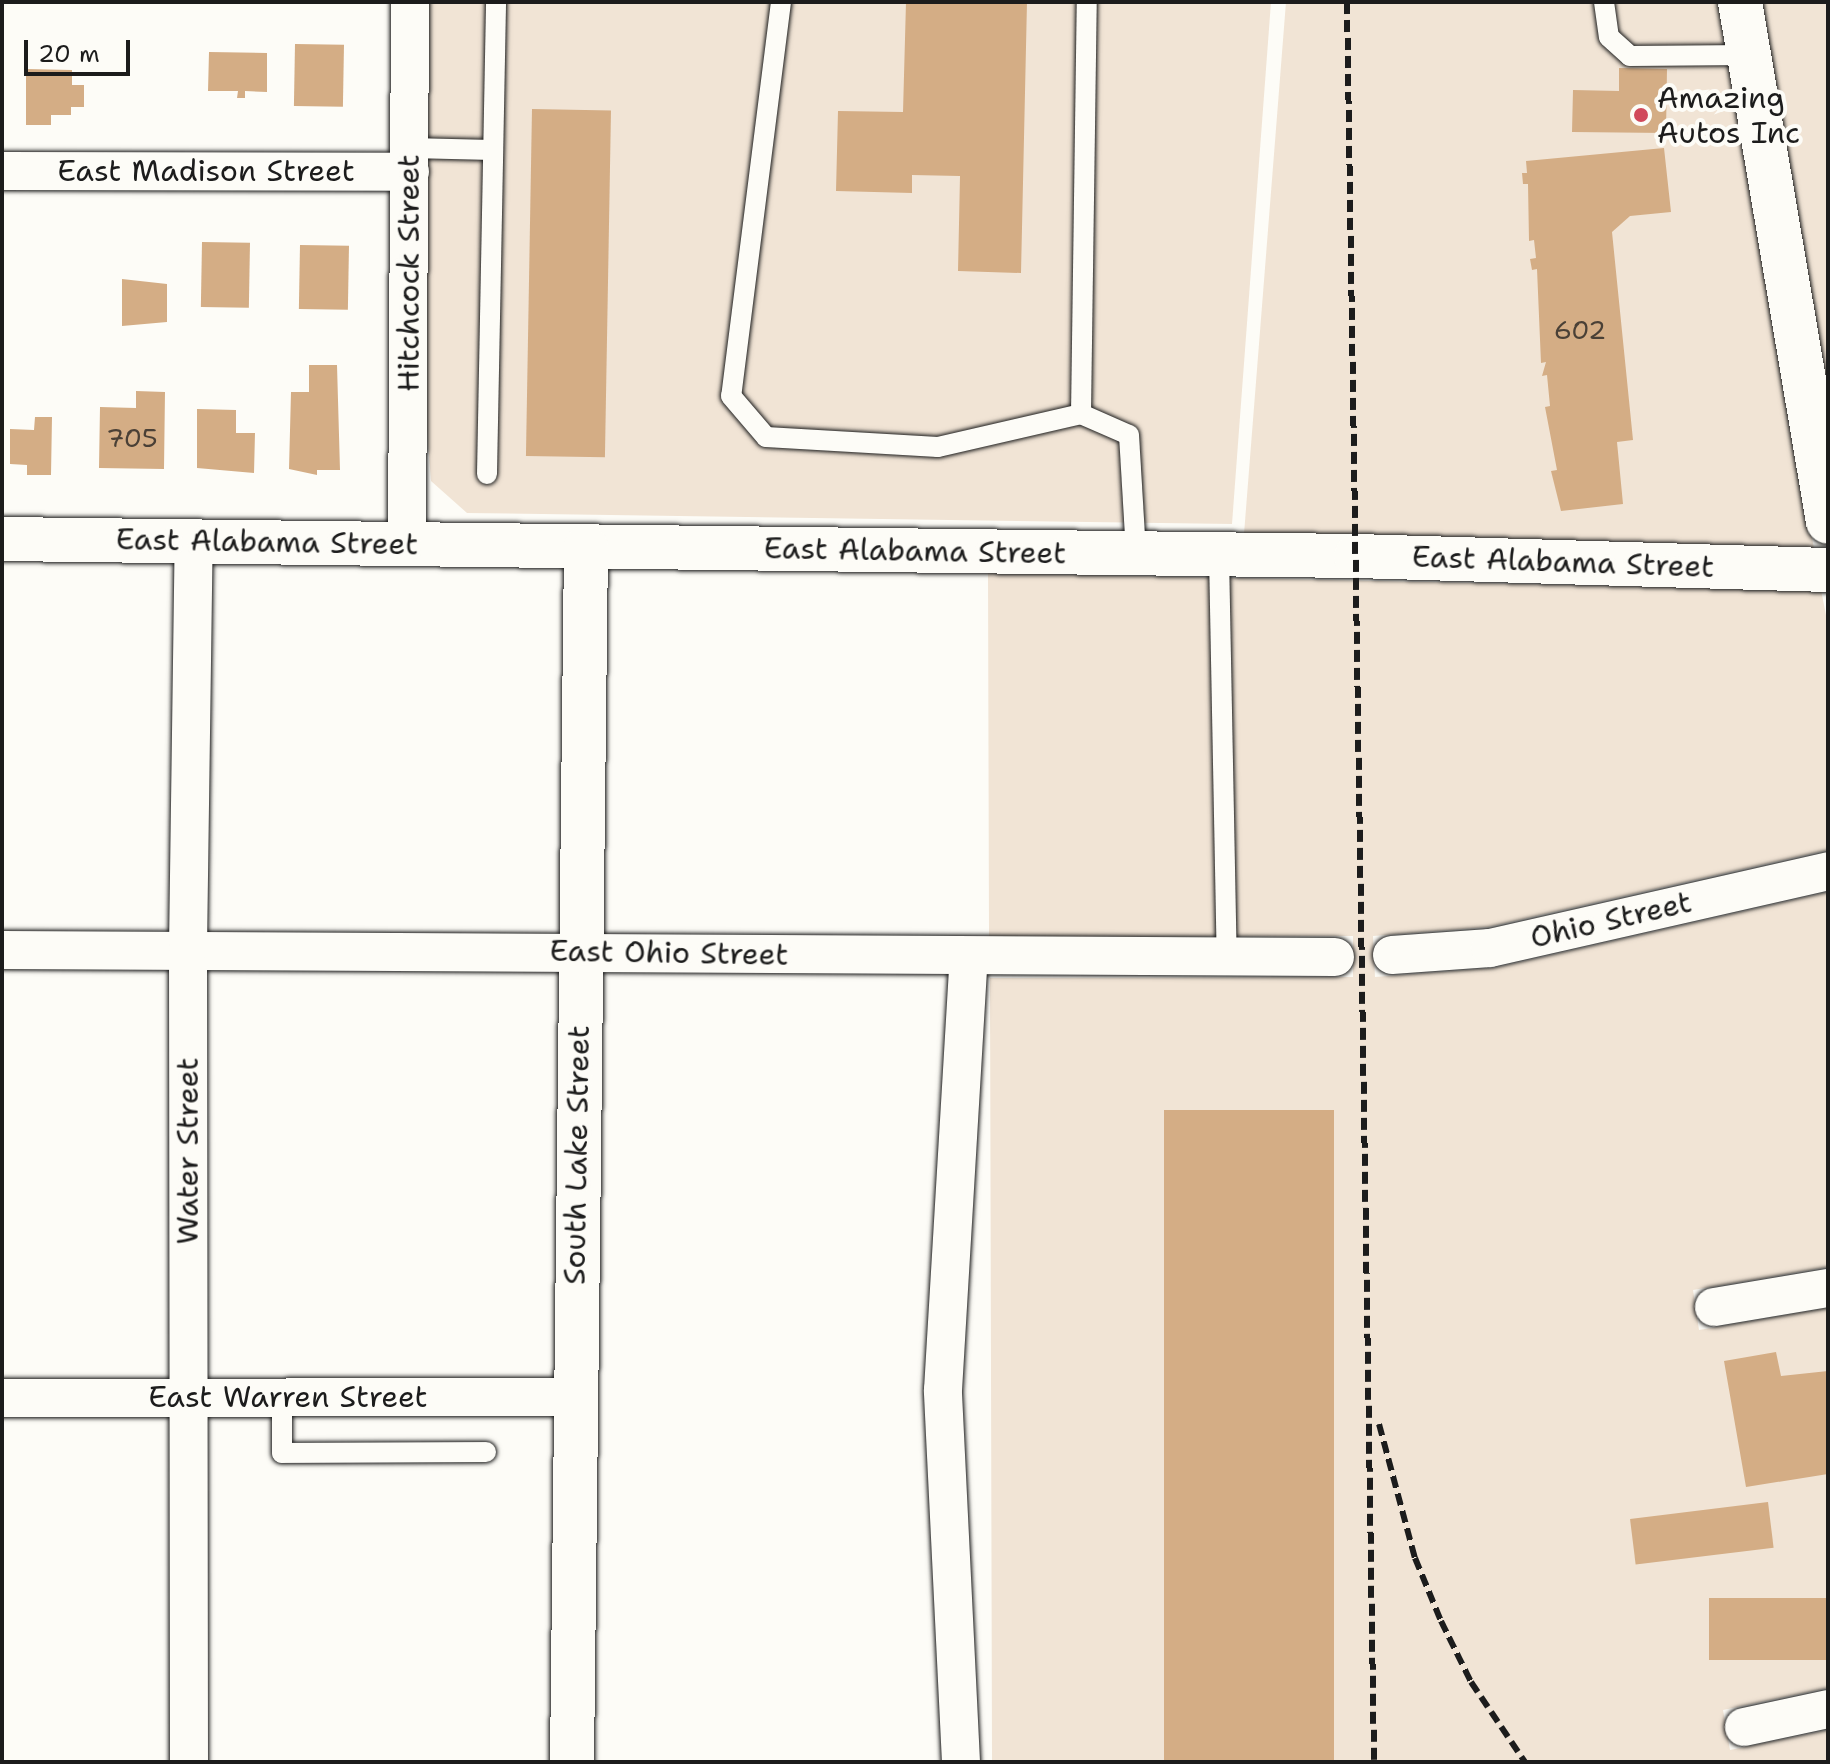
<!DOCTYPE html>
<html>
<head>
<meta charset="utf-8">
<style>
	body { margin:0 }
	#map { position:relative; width:1830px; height:1764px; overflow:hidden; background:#fdfcf7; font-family:"Shantell Sans",sans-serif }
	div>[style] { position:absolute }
	.built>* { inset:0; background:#f1e4d5 }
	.building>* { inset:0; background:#d4ad85; transform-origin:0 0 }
	.roads { filter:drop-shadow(0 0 2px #1c1c1c) drop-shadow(0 0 2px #1c1c1c) }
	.lane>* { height:20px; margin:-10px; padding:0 10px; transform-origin:10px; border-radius:10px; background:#fdfcf7 }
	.street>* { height:38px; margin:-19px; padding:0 19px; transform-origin:19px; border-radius:19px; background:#fdfcf7 }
	.secondary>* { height:44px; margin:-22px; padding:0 22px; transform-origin:22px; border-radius:22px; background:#fdfcf7 }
	.rail>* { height:6px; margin-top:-3px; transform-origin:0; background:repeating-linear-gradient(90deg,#1c1c1c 0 12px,transparent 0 18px) }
	.dots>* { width:22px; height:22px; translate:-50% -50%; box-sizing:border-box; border:4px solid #fdfcf7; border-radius:50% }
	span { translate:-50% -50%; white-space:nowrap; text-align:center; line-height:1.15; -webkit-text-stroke:8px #fdfcf7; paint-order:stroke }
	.number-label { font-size:26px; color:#4a4036 }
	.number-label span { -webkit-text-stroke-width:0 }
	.poi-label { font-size:30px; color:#1c1c1c }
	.left { translate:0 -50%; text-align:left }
	.street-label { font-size:30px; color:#1c1c1c }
	.frame { position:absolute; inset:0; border:4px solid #1c1c1c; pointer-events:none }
	.scale { position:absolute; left:24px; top:40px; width:106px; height:36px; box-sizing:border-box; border:4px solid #1c1c1c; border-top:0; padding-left:10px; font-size:24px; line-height:28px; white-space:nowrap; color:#1c1c1c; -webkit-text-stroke:6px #fdfcf7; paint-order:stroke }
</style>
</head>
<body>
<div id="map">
	<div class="built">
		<div style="clip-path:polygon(429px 2px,1271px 2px,1232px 524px,467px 513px,431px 481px,426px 418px)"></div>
		<div style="clip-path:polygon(1286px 2px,1721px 2px,1814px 549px,1244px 534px)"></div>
		<div style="clip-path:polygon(1758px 2px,1828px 2px,1828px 413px)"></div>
		<div style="clip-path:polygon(988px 573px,1821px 590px,1828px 625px,1828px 850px,1488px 927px,1373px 936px,1375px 977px,1494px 968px,1828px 892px,1828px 1267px,1693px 1290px,1699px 1330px,1828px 1308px,1828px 1688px,1723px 1710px,1730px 1750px,1828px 1730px,1828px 1762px,992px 1762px,990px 978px,1353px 977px,1353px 936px,989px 937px)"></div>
	</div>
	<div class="building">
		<div style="clip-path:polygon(906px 2px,1027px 2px,1021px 273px,958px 271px,960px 176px,912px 175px,912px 193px,836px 191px,838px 111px,903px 112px)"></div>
		<div style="left:295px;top:44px;width:49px;height:62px;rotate:1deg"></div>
		<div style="clip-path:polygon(209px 52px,267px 53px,267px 92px,245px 91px,245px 98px,237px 98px,238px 91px,208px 91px)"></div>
		<div style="clip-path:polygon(1619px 68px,1667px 69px,1666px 133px,1572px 132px,1573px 90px,1619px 91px)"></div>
		<div style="clip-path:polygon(26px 69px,72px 70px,72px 85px,84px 85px,84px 107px,71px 107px,71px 115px,51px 115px,51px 125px,26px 125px)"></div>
		<div style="left:532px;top:109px;width:79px;height:347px;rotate:1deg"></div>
		<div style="clip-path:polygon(1664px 148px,1671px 212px,1630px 216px,1612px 232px,1633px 440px,1617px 442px,1623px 504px,1561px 511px,1551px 471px,1557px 470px,1545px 407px,1550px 406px,1547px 375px,1542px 376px,1546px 362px,1541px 363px,1537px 269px,1532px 270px,1530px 259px,1536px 258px,1534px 240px,1529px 241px,1528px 184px,1523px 184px,1522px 173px,1527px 173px,1526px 161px)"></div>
		<div style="left:202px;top:242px;width:48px;height:65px;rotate:1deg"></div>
		<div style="left:300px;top:245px;width:49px;height:64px;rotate:1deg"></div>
		<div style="clip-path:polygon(122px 279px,167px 284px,167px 322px,122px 326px)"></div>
		<div style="clip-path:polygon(309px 365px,337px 365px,340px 470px,317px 470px,317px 475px,289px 469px,291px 392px,309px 392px)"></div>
		<div style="clip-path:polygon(136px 391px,165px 392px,164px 469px,99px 468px,100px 407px,136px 408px)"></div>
		<div style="clip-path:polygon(197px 409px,236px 410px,236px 433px,255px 433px,254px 473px,197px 468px)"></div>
		<div style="clip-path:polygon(35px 417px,52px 417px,51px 475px,27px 475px,27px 465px,10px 464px,10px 429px,34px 430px)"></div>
		<div style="left:1164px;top:1110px;width:170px;height:652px"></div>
		<div style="clip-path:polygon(1776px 1352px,1781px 1376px,1828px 1371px,1828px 1474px,1746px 1487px,1724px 1361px)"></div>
		<div style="left:1768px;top:1502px;width:46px;height:139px;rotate:83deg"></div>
		<div style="left:1828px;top:1598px;width:62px;height:119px;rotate:90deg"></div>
	</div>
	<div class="roads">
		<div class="lane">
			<div style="left:781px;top:2px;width:397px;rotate:97.2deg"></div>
			<div style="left:731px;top:396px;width:54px;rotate:49.5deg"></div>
			<div style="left:766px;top:437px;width:172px;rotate:3.3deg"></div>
			<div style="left:938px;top:447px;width:147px;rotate:-13deg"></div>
			<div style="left:1081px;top:414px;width:52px;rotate:23.6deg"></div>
			<div style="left:1129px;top:435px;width:119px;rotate:86.6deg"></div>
			<div style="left:1604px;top:2px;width:35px;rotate:82deg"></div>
			<div style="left:1609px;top:37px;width:28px;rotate:42deg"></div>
			<div style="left:1630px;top:56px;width:119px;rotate:-0.5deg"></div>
			<div style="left:410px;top:148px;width:83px;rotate:1.4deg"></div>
			<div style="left:1081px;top:414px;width:412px;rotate:-89.2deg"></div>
			<div style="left:487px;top:474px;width:472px;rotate:-88.9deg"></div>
			<div style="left:1219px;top:555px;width:402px;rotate:88.9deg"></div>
			<div style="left:282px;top:1396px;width:57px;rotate:90deg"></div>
			<div style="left:282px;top:1453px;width:204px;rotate:-0.3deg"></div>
		</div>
		<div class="street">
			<div style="left:2px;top:171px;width:408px;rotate:0.1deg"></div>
			<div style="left:407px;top:545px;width:543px;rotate:-89.68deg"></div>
			<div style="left:2px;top:950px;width:1333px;rotate:0.3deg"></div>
			<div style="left:1392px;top:955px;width:98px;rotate:-4.1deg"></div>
			<div style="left:1490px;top:948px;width:347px;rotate:-12.8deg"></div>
			<div style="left:1714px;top:1307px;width:116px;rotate:-9.5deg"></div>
			<div style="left:2px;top:1398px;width:572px;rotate:-0.1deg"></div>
			<div style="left:1744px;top:1727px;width:86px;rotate:-12.1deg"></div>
			<div style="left:189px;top:1762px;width:814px;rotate:-90.07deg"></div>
			<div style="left:188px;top:948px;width:408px;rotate:-89.2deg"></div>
			<div style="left:961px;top:1762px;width:372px;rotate:-92.8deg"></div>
			<div style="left:943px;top:1390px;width:433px;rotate:-86.6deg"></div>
		</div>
		<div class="secondary">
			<div style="left:1740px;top:2px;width:527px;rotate:80.39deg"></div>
			<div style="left:2px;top:539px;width:1354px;rotate:0.72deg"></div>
			<div style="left:1356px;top:556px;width:472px;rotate:1.7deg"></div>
			<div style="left:572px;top:1762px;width:1215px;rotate:-89.34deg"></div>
		</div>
	</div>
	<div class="rail">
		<div style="left:1347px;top:2px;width:1760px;rotate:89.12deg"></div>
		<div style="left:1379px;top:1424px;width:139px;rotate:75deg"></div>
		<div style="left:1415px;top:1558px;width:68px;rotate:67.6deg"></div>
		<div style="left:1441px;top:1621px;width:68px;rotate:63.8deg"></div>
		<div style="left:1471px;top:1682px;width:97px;rotate:56deg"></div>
	</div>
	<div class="dots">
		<div style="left:1641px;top:115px;background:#d1495b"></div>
	</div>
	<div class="number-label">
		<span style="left:1580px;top:330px">602</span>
		<span style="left:132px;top:438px">705</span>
	</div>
	<div class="poi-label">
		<span class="left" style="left:1657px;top:115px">Amazing<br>Autos Inc</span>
	</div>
	<div class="street-label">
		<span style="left:206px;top:171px">East Madison Street</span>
		<span style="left:409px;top:273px;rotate:-90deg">Hitchcock Street</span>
		<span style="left:267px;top:542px;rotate:1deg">East Alabama Street</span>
		<span style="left:915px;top:551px;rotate:1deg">East Alabama Street</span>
		<span style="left:1563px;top:562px;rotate:2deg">East Alabama Street</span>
		<span style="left:1611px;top:920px;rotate:-13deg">Ohio Street</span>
		<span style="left:669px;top:953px;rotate:1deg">East Ohio Street</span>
		<span style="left:188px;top:1151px;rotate:-90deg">Water Street</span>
		<span style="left:577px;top:1155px;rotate:-89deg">South Lake Street</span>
		<span style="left:288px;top:1397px">East Warren Street</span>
	</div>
	<div class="frame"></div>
	<div class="scale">20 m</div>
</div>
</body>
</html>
